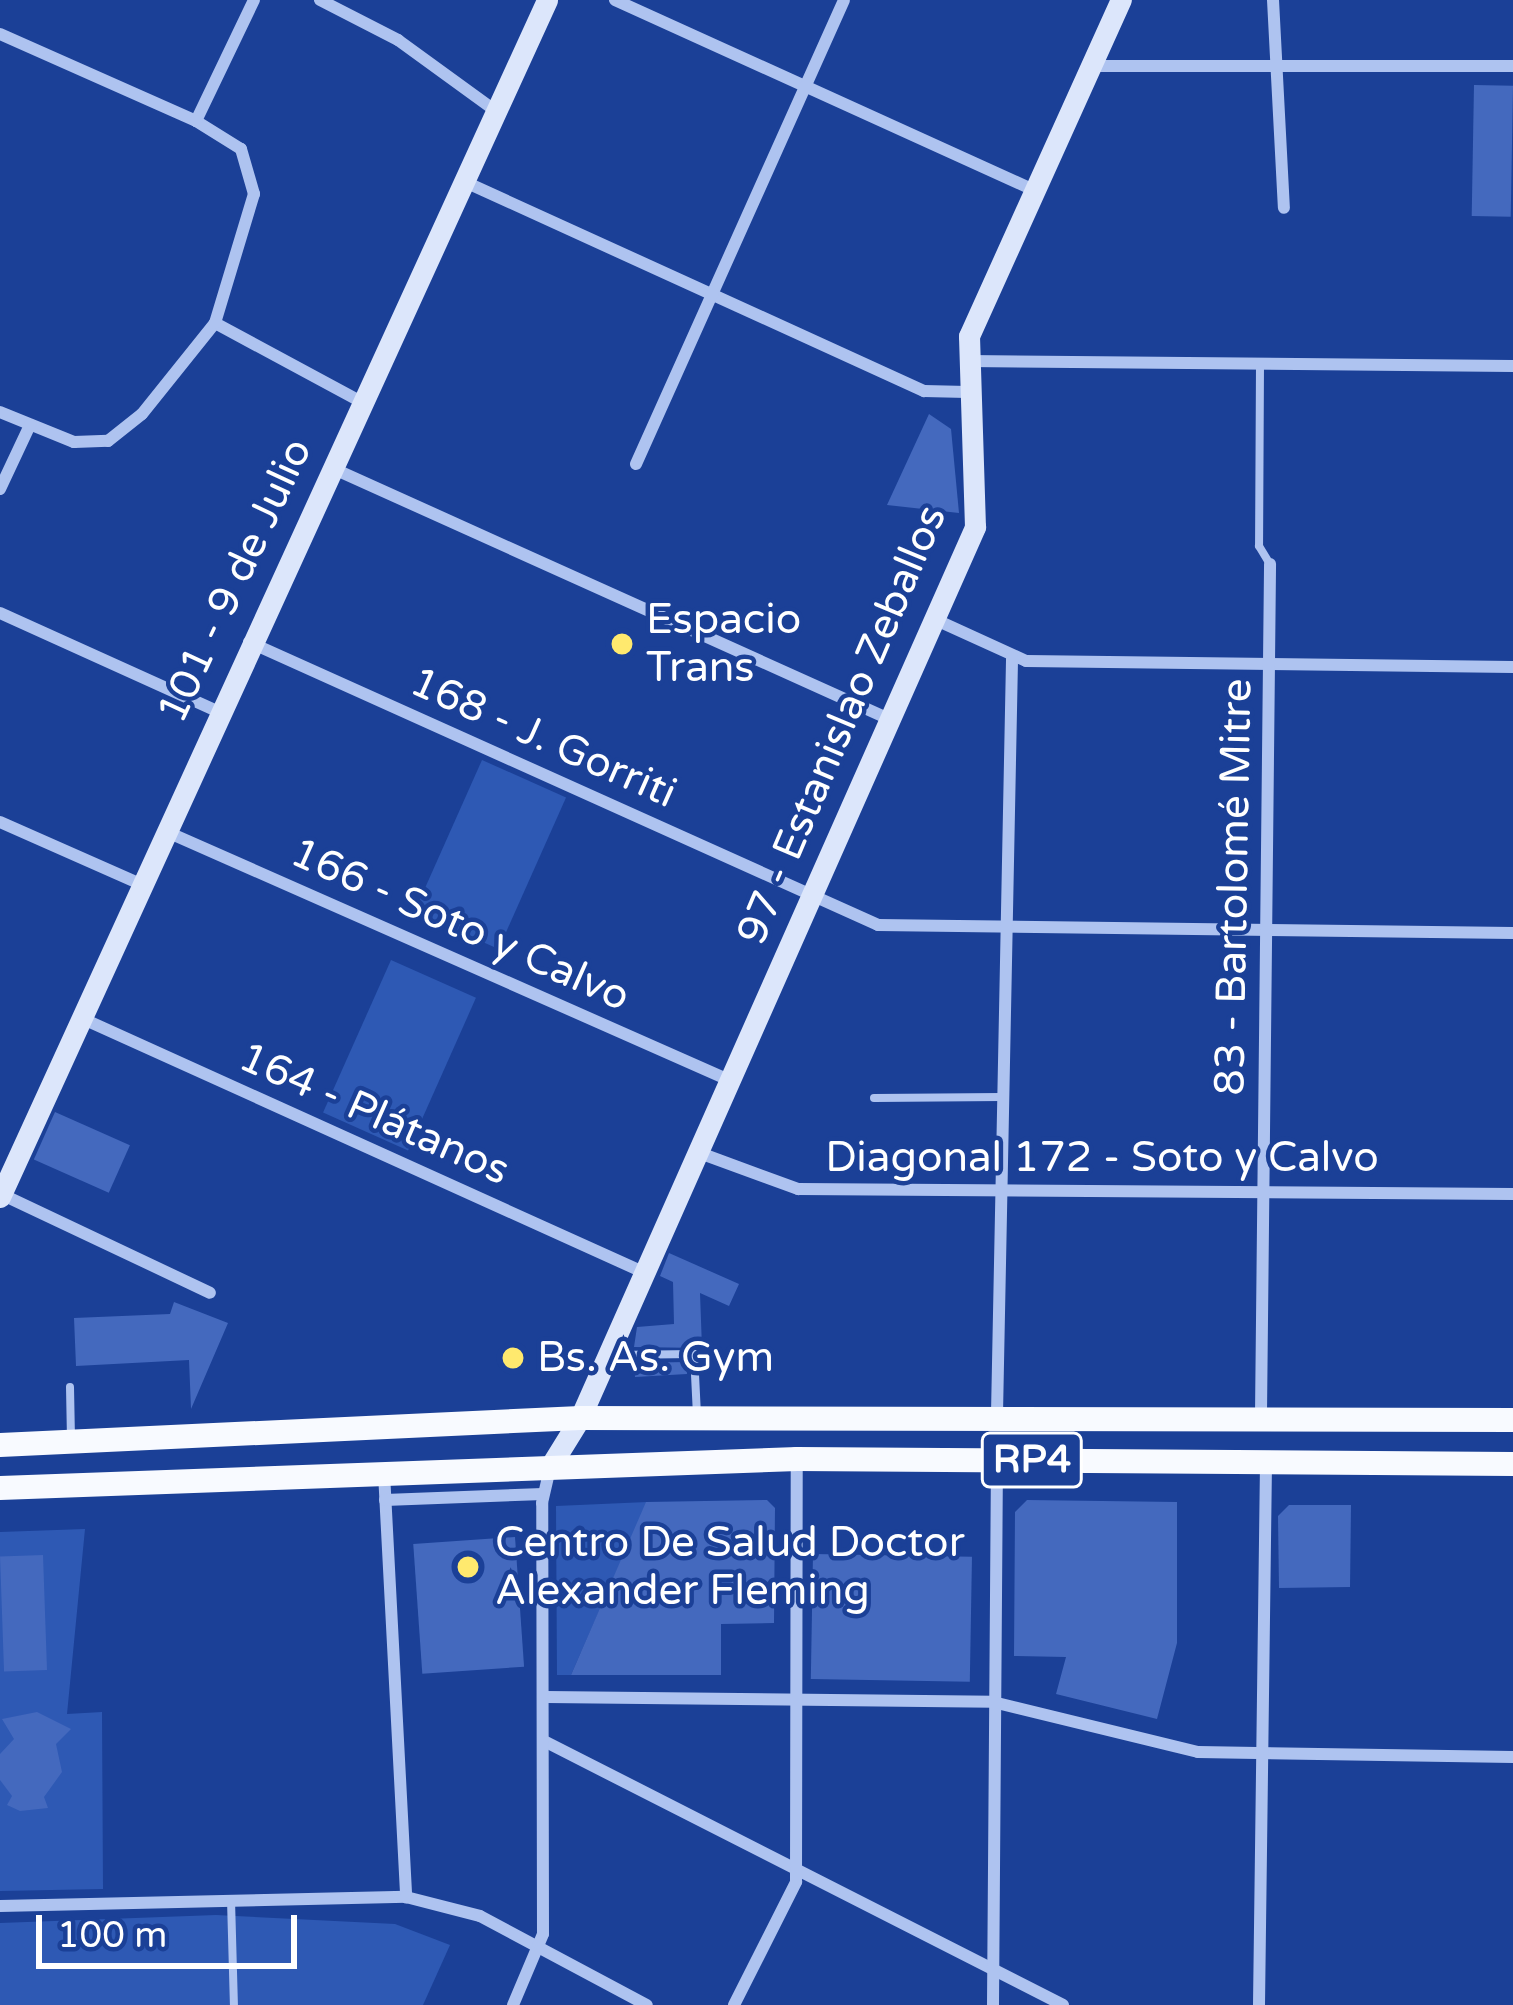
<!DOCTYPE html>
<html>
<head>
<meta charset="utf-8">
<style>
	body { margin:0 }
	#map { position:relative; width:1513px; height:2005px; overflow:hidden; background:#1b4097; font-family:"Varela Round",sans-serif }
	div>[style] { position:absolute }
	.green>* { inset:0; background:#2e59b4; transform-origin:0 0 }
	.building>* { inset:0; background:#4469be; transform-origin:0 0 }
	.lane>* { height:8px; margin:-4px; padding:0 4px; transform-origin:4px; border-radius:4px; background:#aec3f0 }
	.street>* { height:12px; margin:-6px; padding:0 6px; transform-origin:6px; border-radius:6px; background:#aec3f0 }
	.secondary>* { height:21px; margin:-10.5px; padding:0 10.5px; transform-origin:10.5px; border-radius:10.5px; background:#dce6fb }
	.primary>* { height:24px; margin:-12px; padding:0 12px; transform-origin:12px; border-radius:12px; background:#f8faff }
	.dots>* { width:33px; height:33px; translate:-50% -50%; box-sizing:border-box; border:6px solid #1b4097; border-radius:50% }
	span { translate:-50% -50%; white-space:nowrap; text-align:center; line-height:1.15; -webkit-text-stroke:9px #1b4097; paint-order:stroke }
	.shield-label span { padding:3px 9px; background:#1b4097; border:3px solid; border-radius:9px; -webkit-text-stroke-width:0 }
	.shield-label { font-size:39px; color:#fff; font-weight:700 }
	.street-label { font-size:42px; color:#fff }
	.poi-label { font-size:42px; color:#fff }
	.left { translate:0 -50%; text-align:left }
	.scale { position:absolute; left:36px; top:1915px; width:261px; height:54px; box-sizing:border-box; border:6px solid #fff; border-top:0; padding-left:15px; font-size:36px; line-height:42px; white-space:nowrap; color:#fff; -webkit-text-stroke:9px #1b4097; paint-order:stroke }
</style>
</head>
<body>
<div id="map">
	<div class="green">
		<div style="left:482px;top:760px;width:92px;height:166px;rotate:24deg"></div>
		<div style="left:391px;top:960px;width:93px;height:167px;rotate:24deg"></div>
		<div style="clip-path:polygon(647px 1502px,571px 1675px,557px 1675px,556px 1506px)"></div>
		<div style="clip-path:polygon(85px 1529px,67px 1714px,102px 1712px,103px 1889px,0 1891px,0 1532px)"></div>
		<div style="clip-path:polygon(216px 1915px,395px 1924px,450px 1945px,423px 2005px,0 2005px,0 1923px)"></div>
	</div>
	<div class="building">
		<div style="left:1474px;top:85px;width:39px;height:131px;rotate:1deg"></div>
		<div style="clip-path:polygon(929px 414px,951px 429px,959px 513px,887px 505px)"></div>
		<div style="left:55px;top:1112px;width:82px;height:52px;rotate:24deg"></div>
		<div style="clip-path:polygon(669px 1253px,739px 1284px,729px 1306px,700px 1293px,702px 1348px,634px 1347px,637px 1327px,674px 1324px,673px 1282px,660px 1276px)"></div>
		<div style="clip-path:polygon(174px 1302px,228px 1323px,191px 1409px,189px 1360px,76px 1366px,74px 1318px,170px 1314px)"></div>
		<div style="clip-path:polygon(686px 1362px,687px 1374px,635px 1377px,634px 1363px)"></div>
		<div style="clip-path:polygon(767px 1500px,775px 1508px,774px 1623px,721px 1624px,721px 1675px,571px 1675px,646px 1502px)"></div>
		<div style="clip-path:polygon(1027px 1500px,1177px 1502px,1177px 1643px,1157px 1719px,1056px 1694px,1066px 1657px,1014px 1656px,1015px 1512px)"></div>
		<div style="clip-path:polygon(1289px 1505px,1351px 1505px,1350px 1587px,1279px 1588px,1278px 1516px)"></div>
		<div style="left:515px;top:1537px;width:130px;height:102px;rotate:86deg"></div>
		<div style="left:813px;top:1554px;width:159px;height:125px;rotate:1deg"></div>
		<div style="left:43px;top:1555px;width:115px;height:43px;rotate:88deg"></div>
		<div style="clip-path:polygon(37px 1712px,71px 1729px,56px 1744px,62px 1772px,44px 1797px,48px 1808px,20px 1811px,7px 1805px,12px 1796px,0 1780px,0 1754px,14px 1739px,2px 1719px)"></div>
	</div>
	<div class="lane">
		<div style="left:1260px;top:364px;width:182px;rotate:90.3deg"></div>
		<div style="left:1259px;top:546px;width:21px;rotate:59deg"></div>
		<div style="left:874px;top:1098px;width:128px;rotate:-0.4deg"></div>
		<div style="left:615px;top:1355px;width:79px;rotate:-0.7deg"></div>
		<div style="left:694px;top:1354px;width:62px;rotate:87.2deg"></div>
		<div style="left:70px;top:1387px;width:52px;rotate:88.9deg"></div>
		<div style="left:231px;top:1900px;width:105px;rotate:88.4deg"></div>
	</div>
	<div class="street">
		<div style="left:320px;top:0;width:88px;rotate:27.1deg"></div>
		<div style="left:398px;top:40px;width:117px;rotate:36deg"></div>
		<div style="left:615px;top:0;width:458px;rotate:24.4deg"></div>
		<div style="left:1273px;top:0;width:208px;rotate:87deg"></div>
		<div style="left:0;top:34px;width:214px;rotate:23.9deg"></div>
		<div style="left:1093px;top:66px;width:420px"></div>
		<div style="left:463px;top:181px;width:507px;rotate:24.49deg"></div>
		<div style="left:924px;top:391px;width:43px;rotate:1.3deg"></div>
		<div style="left:215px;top:323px;width:167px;rotate:28.3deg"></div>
		<div style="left:968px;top:361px;width:545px;rotate:0.53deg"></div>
		<div style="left:0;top:412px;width:80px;rotate:22.1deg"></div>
		<div style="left:74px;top:442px;width:34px;rotate:-2deg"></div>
		<div style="left:108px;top:441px;width:43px;rotate:-38.5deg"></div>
		<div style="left:142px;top:414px;width:117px;rotate:-51.3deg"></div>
		<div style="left:215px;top:323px;width:135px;rotate:-73.2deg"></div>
		<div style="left:254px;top:194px;width:47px;rotate:-106.1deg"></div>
		<div style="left:241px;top:149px;width:53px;rotate:-148.1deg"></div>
		<div style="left:196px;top:121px;width:134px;rotate:-64.4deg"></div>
		<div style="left:636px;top:464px;width:508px;rotate:-65.85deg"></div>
		<div style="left:332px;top:468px;width:611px;rotate:24.26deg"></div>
		<div style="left:0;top:489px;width:71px;rotate:-64.9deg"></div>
		<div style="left:0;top:613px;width:238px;rotate:24.3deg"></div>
		<div style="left:934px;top:619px;width:101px;rotate:24.5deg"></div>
		<div style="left:1026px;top:661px;width:487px;rotate:0.7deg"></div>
		<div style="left:249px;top:642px;width:690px;rotate:24.22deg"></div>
		<div style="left:878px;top:925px;width:635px;rotate:0.72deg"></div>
		<div style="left:0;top:822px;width:151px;rotate:23.8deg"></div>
		<div style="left:165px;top:831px;width:617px;rotate:23.82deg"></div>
		<div style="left:79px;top:1017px;width:619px;rotate:24.33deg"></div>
		<div style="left:697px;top:1152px;width:108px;rotate:20.1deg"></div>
		<div style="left:798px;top:1189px;width:715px;rotate:0.4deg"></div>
		<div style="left:1px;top:1194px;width:231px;rotate:25.3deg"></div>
		<div style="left:997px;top:1414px;width:756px;rotate:-88.86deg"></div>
		<div style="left:1261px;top:1414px;width:850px;rotate:-89.39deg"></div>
		<div style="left:384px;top:1473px;width:425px;rotate:87deg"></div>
		<div style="left:385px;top:1500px;width:158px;rotate:-2.2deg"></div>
		<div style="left:546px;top:1697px;width:447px;rotate:0.6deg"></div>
		<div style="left:993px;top:1702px;width:211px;rotate:13.7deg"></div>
		<div style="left:1198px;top:1752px;width:315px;rotate:0.9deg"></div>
		<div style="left:546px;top:1742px;width:580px;rotate:26.96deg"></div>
		<div style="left:0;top:1906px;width:406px;rotate:-1.3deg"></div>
		<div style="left:406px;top:1897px;width:76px;rotate:14.4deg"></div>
		<div style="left:480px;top:1916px;width:189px;rotate:28.1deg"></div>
		<div style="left:513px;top:2005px;width:77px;rotate:-67.1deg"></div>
		<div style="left:543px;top:1934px;width:431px;rotate:-90.1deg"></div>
		<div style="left:542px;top:1503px;width:36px;rotate:-77deg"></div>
		<div style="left:734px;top:2005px;width:138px;rotate:-63.2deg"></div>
		<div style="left:796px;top:1882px;width:423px;rotate:-89.9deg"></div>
		<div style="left:993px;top:2005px;width:544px;rotate:-89.58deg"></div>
		<div style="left:1259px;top:2005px;width:543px;rotate:-89.26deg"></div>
	</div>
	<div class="secondary">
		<div style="left:0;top:1197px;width:1316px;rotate:-65.44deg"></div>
		<div style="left:551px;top:1465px;width:55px;rotate:-58.3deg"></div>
		<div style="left:580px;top:1418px;width:975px;rotate:-66.09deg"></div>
		<div style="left:975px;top:527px;width:191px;rotate:-91.8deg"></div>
		<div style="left:969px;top:336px;width:369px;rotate:-65.7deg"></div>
	</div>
	<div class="primary">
		<div style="left:0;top:1445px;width:581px;rotate:-2.67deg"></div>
		<div style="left:580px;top:1418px;width:933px;rotate:0.12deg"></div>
		<div style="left:0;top:1488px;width:798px;rotate:-2.08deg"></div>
		<div style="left:797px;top:1459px;width:716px;rotate:0.4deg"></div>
	</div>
	<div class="dots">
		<div style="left:622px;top:644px;background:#ffe96e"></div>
		<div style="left:513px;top:1358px;background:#ffe96e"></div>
		<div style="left:468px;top:1567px;background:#ffe96e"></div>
	</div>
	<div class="shield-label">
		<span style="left:1032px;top:1460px">RP4</span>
	</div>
	<div class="street-label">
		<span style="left:235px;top:581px;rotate:-65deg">101 - 9 de Julio</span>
		<span style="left:842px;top:725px;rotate:-67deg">97 - Estanislao Zeballos</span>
		<span style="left:543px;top:738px;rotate:24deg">168 - J. Gorriti</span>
		<span style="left:1234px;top:887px;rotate:-89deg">83 - Bartolomé Mitre</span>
		<span style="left:460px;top:925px;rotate:24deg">166 - Soto y Calvo</span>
		<span style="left:374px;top:1114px;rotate:24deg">164 - Plátanos</span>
		<span style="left:1102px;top:1158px">Diagonal 172 - Soto y Calvo</span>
	</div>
	<div class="poi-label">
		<span class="left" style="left:646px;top:644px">Espacio<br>Trans</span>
		<span class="left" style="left:537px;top:1358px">Bs. As. Gym</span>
		<span class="left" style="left:495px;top:1567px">Centro De Salud Doctor<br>Alexander Fleming</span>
	</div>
	<div class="scale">100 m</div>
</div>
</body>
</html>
